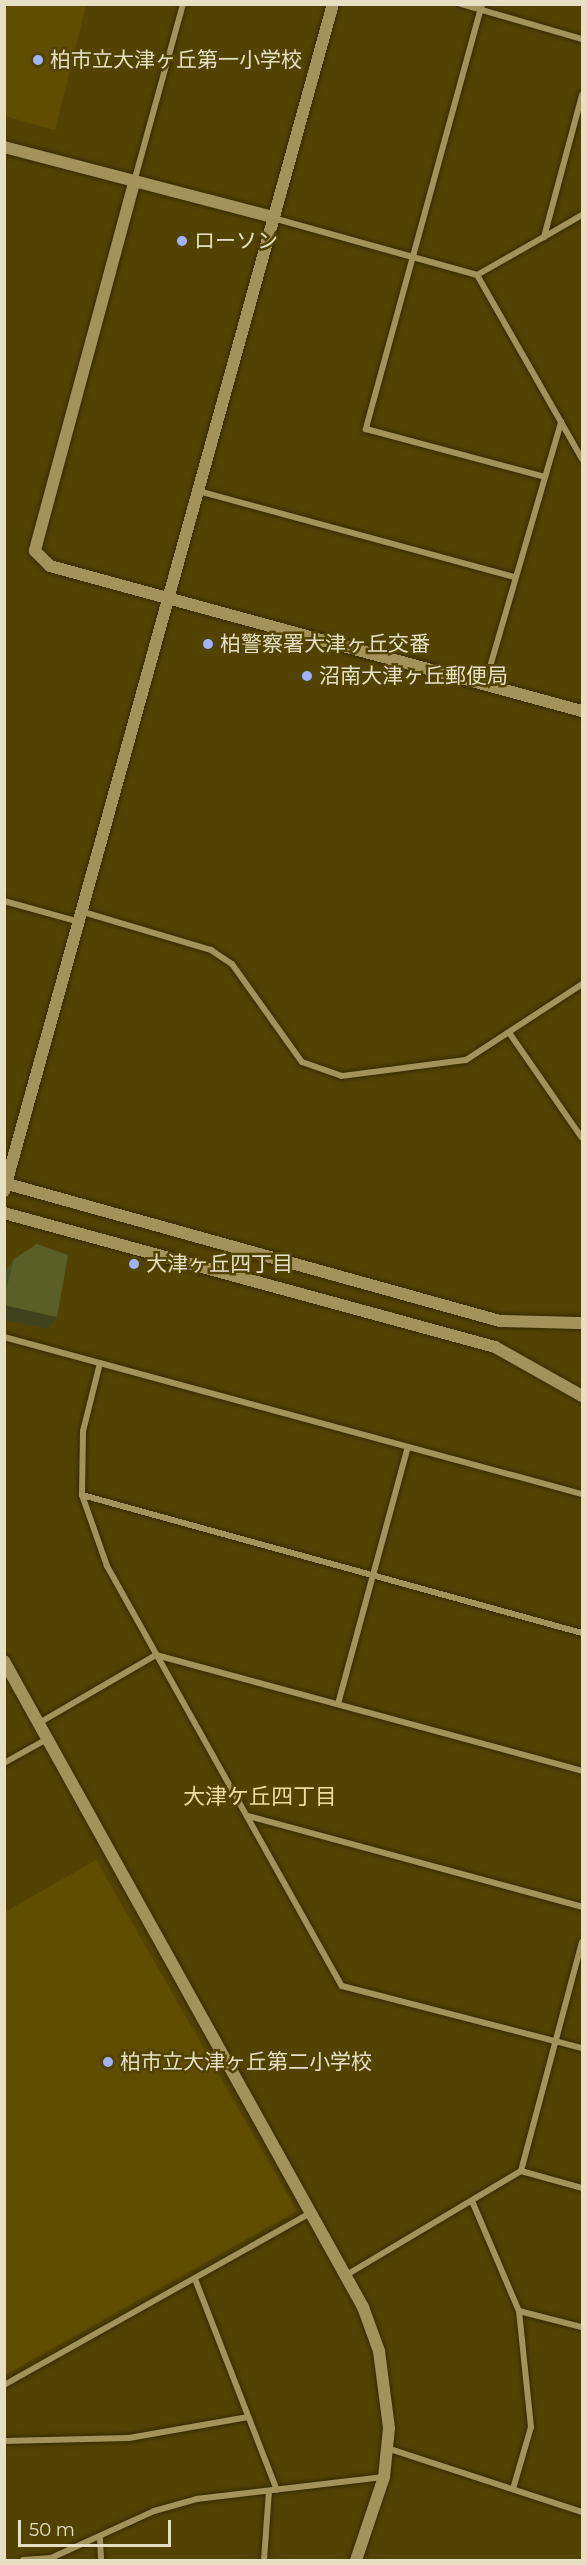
<!DOCTYPE html>
<html>
<head>
<meta charset="utf-8">
<style>
	body { margin:0 }
	#map { position:relative; width:587px; height:2565px; overflow:hidden; background:#534303; font-family:Montserrat,"Noto Sans JP",sans-serif }
	div>[style] { position:absolute }
	.built>* { inset:0; background:#5f4d00 }
	.roads { filter:drop-shadow(0 0 2px #362a00) drop-shadow(0 0 2px #362a00) }
	.street>* { height:6px; margin:-3px; padding:0 3px; transform-origin:3px; border-radius:3px; background:#a3925a }
	.secondary>* { height:12px; margin:-6px; padding:0 6px; transform-origin:6px; border-radius:6px; background:#a3925a }
	.wall>* { inset:0; background:#4d5222 }
	.shaded-wall>* { inset:0; background:#3f421c }
	.building>* { inset:0; background:#5a5f28 }
	.dots>* { width:16px; height:16px; translate:-50% -50%; box-sizing:border-box; border:3px solid #534303; border-radius:50% }
	span { translate:-50% -50%; white-space:nowrap; text-align:center; line-height:1.15; -webkit-text-stroke:5px #534303; paint-order:stroke }
	.poi-label { font-size:21px; color:#e7dfc3 }
	.left { translate:0 -50%; text-align:left }
	.neighbourhood-label { font-size:22px; color:#eedda2 }
	.frame { position:absolute; inset:0; border:6px solid #e7dfc3; pointer-events:none }
	.scale { position:absolute; left:18px; top:2520px; width:153px; height:27px; box-sizing:border-box; border:3px solid #e7dfc3; border-top:0; padding-left:8px; font-size:18px; line-height:21px; white-space:nowrap; color:#e7dfc3; -webkit-text-stroke:4px #534303; paint-order:stroke }
</style>
</head>
<body>
<div id="map">
	<div class="built">
		<div style="clip-path:polygon(4px 5px,86px 5px,55px 130px,5px 116px)"></div>
		<div style="clip-path:polygon(96px 1860px,297px 2211px,5px 2375px,5px 1912px)"></div>
	</div>
	<div class="roads">
		<div class="street">
			<div style="left:461px;top:4px;width:126px;rotate:16.1deg"></div>
			<div style="left:482px;top:4px;width:441px;rotate:105.3deg"></div>
			<div style="left:366px;top:429px;width:182px;rotate:15deg"></div>
			<div style="left:134px;top:182px;width:185px;rotate:-74.6deg"></div>
			<div style="left:273px;top:218px;width:212px;rotate:15.6deg"></div>
			<div style="left:544px;top:237px;width:44px;rotate:-30.1deg"></div>
			<div style="left:561px;top:422px;width:43px;rotate:60.4deg"></div>
			<div style="left:198px;top:491px;width:328px;rotate:15.2deg"></div>
			<div style="left:485px;top:684px;width:273px;rotate:-73.8deg"></div>
			<div style="left:561px;top:422px;width:169px;rotate:-119.7deg"></div>
			<div style="left:477px;top:275px;width:77px;rotate:-29.6deg"></div>
			<div style="left:544px;top:237px;width:147px;rotate:-75deg"></div>
			<div style="left:4px;top:901px;width:78px;rotate:15.6deg"></div>
			<div style="left:83px;top:912px;width:134px;rotate:16.5deg"></div>
			<div style="left:211px;top:950px;width:25px;rotate:34deg"></div>
			<div style="left:232px;top:964px;width:120px;rotate:54.5deg"></div>
			<div style="left:302px;top:1062px;width:42px;rotate:19.3deg"></div>
			<div style="left:342px;top:1076px;width:125px;rotate:-7.4deg"></div>
			<div style="left:466px;top:1060px;width:139px;rotate:-33.2deg"></div>
			<div style="left:510px;top:1034px;width:126px;rotate:55.3deg"></div>
			<div style="left:4px;top:1337px;width:599px;rotate:15.2deg"></div>
			<div style="left:100px;top:1363px;width:70px;rotate:104deg"></div>
			<div style="left:83px;top:1431px;width:64px;rotate:90.9deg"></div>
			<div style="left:82px;top:1495px;width:75px;rotate:70.6deg"></div>
			<div style="left:107px;top:1566px;width:481px;rotate:60.8deg"></div>
			<div style="left:342px;top:1986px;width:248px;rotate:14.5deg"></div>
			<div style="left:82px;top:1495px;width:519px;rotate:15.43deg"></div>
			<div style="left:338px;top:1704px;width:266px;rotate:-74.8deg"></div>
			<div style="left:39px;top:1723px;width:135px;rotate:-30.2deg"></div>
			<div style="left:156px;top:1655px;width:442px;rotate:15.2deg"></div>
			<div style="left:4px;top:1763px;width:49px;rotate:-29.2deg"></div>
			<div style="left:248px;top:1816px;width:346px;rotate:15.2deg"></div>
			<div style="left:521px;top:2171px;width:63px;rotate:15.6deg"></div>
			<div style="left:472px;top:2201px;width:120px;rotate:66.9deg"></div>
			<div style="left:519px;top:2311px;width:117px;rotate:84.1deg"></div>
			<div style="left:531px;top:2427px;width:65px;rotate:106.2deg"></div>
			<div style="left:348px;top:2274px;width:201px;rotate:-30.8deg"></div>
			<div style="left:521px;top:2171px;width:237px;rotate:-75.1deg"></div>
			<div style="left:195px;top:2279px;width:226px;rotate:68.8deg"></div>
			<div style="left:519px;top:2311px;width:65px;rotate:14.3deg"></div>
			<div style="left:4px;top:2385px;width:352px;rotate:-29.3deg"></div>
			<div style="left:4px;top:2441px;width:125px;rotate:-1.4deg"></div>
			<div style="left:129px;top:2438px;width:121px;rotate:-10deg"></div>
			<div style="left:387px;top:2448px;width:205px;rotate:18.2deg"></div>
			<div style="left:100px;top:2539px;width:21px;rotate:87deg"></div>
			<div style="left:23px;top:2560px;width:28px;rotate:-4deg"></div>
			<div style="left:51px;top:2558px;width:113px;rotate:-24.5deg"></div>
			<div style="left:154px;top:2511px;width:45px;rotate:-15.6deg"></div>
			<div style="left:197px;top:2499px;width:187px;rotate:-6.7deg"></div>
			<div style="left:264px;top:2560px;width:69px;rotate:-85.9deg"></div>
		</div>
		<div class="secondary">
			<div style="left:4px;top:147px;width:278px;rotate:14.6deg"></div>
			<div style="left:134px;top:183px;width:381px;rotate:105.1deg"></div>
			<div style="left:35px;top:551px;width:21px;rotate:45deg"></div>
			<div style="left:50px;top:566px;width:551px;rotate:15.25deg"></div>
			<div style="left:4px;top:1183px;width:515px;rotate:15.55deg"></div>
			<div style="left:500px;top:1321px;width:82px;rotate:1.4deg"></div>
			<div style="left:4px;top:1191px;width:1232px;rotate:-74.51deg"></div>
			<div style="left:4px;top:1213px;width:509px;rotate:15.26deg"></div>
			<div style="left:495px;top:1347px;width:100px;rotate:29.4deg"></div>
			<div style="left:4px;top:1661px;width:739px;rotate:60.94deg"></div>
			<div style="left:363px;top:2307px;width:47px;rotate:70deg"></div>
			<div style="left:379px;top:2351px;width:78px;rotate:82.6deg"></div>
			<div style="left:389px;top:2428px;width:49px;rotate:95.8deg"></div>
			<div style="left:384px;top:2477px;width:88px;rotate:108.6deg"></div>
		</div>
	</div>
	<div class="wall">
		<div style="clip-path:polygon(14px 1259px,57px 1317px,48px 1329px,4px 1320px,4px 1273px)"></div>
	</div>
	<div class="shaded-wall">
		<div style="clip-path:polygon(4px 1305px,57px 1317px,48px 1329px,4px 1320px)"></div>
	</div>
	<div class="building">
		<div style="clip-path:polygon(37px 1244px,68px 1255px,57px 1317px,4px 1305px,4px 1299px,14px 1259px)"></div>
	</div>
	<div class="dots">
		<div style="left:38px;top:60px;background:#a1b3fd"></div>
		<div style="left:182px;top:241px;background:#a1b3fd"></div>
		<div style="left:208px;top:644px;background:#a1b3fd"></div>
		<div style="left:307px;top:676px;background:#a1b3fd"></div>
		<div style="left:134px;top:1264px;background:#a1b3fd"></div>
		<div style="left:108px;top:2062px;background:#a1b3fd"></div>
	</div>
	<div class="poi-label">
		<span class="left" style="left:50px;top:60px">柏市立大津ヶ丘第一小学校</span>
		<span class="left" style="left:194px;top:241px">ローソン</span>
		<span class="left" style="left:220px;top:644px">柏警察署大津ヶ丘交番</span>
		<span class="left" style="left:319px;top:676px">沼南大津ヶ丘郵便局</span>
		<span class="left" style="left:146px;top:1264px">大津ヶ丘四丁目</span>
		<span class="left" style="left:120px;top:2062px">柏市立大津ヶ丘第二小学校</span>
	</div>
	<div class="neighbourhood-label">
		<span style="left:260px;top:1797px">大津ケ丘四丁目</span>
	</div>
	<div class="frame"></div>
	<div class="scale">50 m</div>
</div>
</body>
</html>
